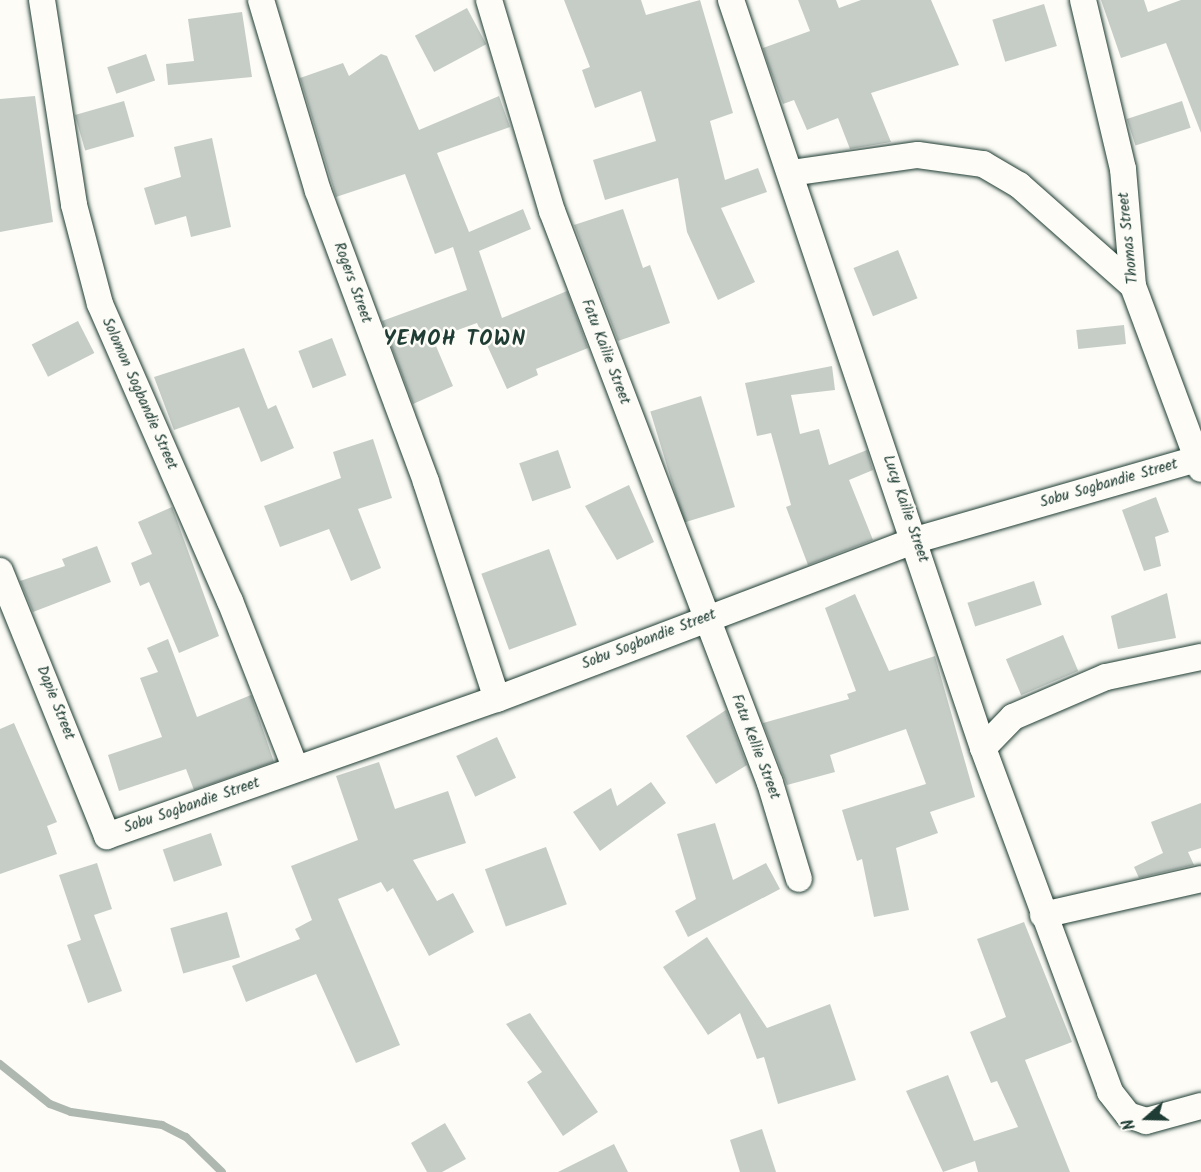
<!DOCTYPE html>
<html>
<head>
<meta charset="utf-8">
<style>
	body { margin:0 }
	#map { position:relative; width:1201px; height:1172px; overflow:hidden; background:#fdfcf7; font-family:Kalam,sans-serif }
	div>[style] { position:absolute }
	.stream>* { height:8px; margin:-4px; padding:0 4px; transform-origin:4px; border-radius:4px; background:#aeb8b1 }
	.building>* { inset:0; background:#c6cdc7; transform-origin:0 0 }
	.roads { filter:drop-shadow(0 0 2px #1f3d34) drop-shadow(0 0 2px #1f3d34) }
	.minor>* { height:26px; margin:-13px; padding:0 13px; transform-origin:13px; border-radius:13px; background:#fdfcf7 }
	span { translate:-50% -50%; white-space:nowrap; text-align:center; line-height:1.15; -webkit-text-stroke:5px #fdfcf7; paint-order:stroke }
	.street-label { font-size:15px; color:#1f3d34 }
	.district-label { font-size:21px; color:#1f3d34; font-weight:700; letter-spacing:1.5px }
	.north { position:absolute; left:1117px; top:1088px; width:60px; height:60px; -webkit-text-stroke:4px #fdfcf7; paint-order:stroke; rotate:250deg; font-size:16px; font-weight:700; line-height:24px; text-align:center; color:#1f3d34 }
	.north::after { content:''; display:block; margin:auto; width:21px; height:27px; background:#1f3d34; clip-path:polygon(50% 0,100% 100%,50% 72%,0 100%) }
</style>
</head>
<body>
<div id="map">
	<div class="stream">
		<div style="left:0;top:1064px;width:64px;rotate:38.7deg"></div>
		<div style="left:50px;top:1104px;width:22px;rotate:21deg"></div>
		<div style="left:71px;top:1112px;width:92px;rotate:8.1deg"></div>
		<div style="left:162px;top:1125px;width:27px;rotate:27deg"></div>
		<div style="left:186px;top:1137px;width:50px;rotate:44.2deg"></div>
	</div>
	<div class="building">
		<div style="clip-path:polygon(564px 0,641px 0,646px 15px,700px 0,733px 113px,710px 121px,725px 180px,758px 168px,767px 192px,721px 208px,755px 282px,718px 300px,687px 232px,678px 178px,605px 200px,593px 160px,656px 141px,641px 91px,595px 108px,582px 70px,590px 67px)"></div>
		<div style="clip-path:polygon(798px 0,836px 0,839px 8px,861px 0,931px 0,959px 65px,871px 93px,891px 142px,850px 149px,838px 118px,807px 130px,794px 100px,783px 104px,768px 64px,763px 48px,810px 31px)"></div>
		<div style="clip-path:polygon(1101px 0,1144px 0,1148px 12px,1181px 0,1201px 0,1201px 133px,1166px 43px,1121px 58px)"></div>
		<div style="left:1044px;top:4px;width:44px;height:54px;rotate:73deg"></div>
		<div style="left:467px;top:8px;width:41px;height:59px;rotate:62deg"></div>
		<div style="clip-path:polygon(242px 12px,252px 77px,168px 85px,166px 64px,194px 61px,188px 19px)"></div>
		<div style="left:146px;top:54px;width:28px;height:41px;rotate:71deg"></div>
		<div style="clip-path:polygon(381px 54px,387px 56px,419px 130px,499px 96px,510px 127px,437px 153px,469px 232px,523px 209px,531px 229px,479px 251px,502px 318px,567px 291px,588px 348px,536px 369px,538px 375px,507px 389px,477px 323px,433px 339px,453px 386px,413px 404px,382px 321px,467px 290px,453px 247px,435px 254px,405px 174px,336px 197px,300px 78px,343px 63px,349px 76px)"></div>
		<div style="clip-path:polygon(35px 96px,53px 222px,0 232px,0 99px)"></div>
		<div style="left:124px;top:101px;width:37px;height:51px;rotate:74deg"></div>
		<div style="left:1182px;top:101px;width:28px;height:58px;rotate:72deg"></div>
		<div style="clip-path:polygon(212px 138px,231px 227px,191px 237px,186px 216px,155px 225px,144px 188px,181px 177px,174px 147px)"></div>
		<div style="clip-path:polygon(623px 209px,643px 268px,650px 265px,670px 323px,618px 341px,574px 225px)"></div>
		<div style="left:898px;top:250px;width:52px;height:48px;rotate:68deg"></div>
		<div style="left:78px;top:321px;width:36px;height:52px;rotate:63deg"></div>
		<div style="left:1124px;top:325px;width:19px;height:48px;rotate:84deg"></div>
		<div style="left:332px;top:338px;width:40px;height:36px;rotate:69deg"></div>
		<div style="clip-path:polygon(244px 348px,268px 409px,276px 405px,294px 448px,261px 462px,239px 407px,174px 430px,154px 377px)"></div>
		<div style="clip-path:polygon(832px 366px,835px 390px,791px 395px,800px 434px,819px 429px,829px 465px,867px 450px,873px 470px,849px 480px,873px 540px,808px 565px,786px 507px,791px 505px,771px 433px,757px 436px,745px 383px)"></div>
		<div style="left:701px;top:396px;width:116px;height:53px;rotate:73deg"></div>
		<div style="clip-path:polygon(373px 439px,392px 498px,358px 509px,381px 568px,351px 581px,329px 529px,280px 547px,264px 506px,341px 478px,333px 452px)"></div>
		<div style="left:558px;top:450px;width:40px;height:41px;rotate:71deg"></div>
		<div style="clip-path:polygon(629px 485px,654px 542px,617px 560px,585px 506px)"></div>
		<div style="clip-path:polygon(1156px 497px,1169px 532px,1155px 537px,1161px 566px,1144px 571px,1122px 510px)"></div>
		<div style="clip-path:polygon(172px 507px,219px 636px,179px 653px,149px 582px,140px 586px,131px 563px,152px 554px,138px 522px)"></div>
		<div style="clip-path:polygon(97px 546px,111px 582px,33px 612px,20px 581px,65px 566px,62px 559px)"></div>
		<div style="left:549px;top:549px;width:81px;height:72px;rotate:70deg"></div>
		<div style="left:1034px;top:581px;width:25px;height:70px;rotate:72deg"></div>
		<div style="clip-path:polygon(1167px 593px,1176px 638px,1118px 649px,1111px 616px)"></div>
		<div style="clip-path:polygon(855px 594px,889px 671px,935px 656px,975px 797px,930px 812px,938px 833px,896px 848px,909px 910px,874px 917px,862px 859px,857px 861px,842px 810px,926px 784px,906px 729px,830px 755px,835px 772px,787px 785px,763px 723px,849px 699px,847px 694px,856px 691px,825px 608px)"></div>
		<div style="left:1063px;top:635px;width:39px;height:62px;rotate:67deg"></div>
		<div style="clip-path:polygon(168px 639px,197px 717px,251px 695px,274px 762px,194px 790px,186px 769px,119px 791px,108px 755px,162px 737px,140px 678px,158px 672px,147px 648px)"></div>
		<div style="clip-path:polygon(726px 710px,747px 765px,716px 784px,686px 736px)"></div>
		<div style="clip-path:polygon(14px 723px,57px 822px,47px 826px,57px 854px,0 874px,0 729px)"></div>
		<div style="left:497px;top:737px;width:45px;height:45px;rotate:65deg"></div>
		<div style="clip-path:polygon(379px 762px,395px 809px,448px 791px,466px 843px,413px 860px,437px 901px,453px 893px,474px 932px,429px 956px,393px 888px,387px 892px,381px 882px,338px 899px,400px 1045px,356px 1063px,316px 974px,246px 1002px,232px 966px,300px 939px,295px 929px,312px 920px,291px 866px,358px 840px,336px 776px)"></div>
		<div style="clip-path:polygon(651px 782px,666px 803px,600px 851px,573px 812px,611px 788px,617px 806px)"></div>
		<div style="clip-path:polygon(1201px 803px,1201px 848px,1188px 852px,1194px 865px,1139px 878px,1134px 867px,1163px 853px,1151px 822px)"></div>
		<div style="clip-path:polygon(715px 823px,733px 880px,766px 863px,780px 889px,688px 937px,675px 911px,696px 899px,677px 834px)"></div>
		<div style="left:211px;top:833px;width:34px;height:51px;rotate:71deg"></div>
		<div style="left:546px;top:847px;width:61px;height:65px;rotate:70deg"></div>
		<div style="clip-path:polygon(97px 863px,112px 909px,94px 915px,122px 991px,88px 1003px,67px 945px,81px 940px,59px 875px)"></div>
		<div style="left:227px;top:912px;width:47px;height:59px;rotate:74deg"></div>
		<div style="clip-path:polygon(1024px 922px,1072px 1042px,1025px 1060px,1070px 1172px,978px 1172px,975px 1161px,943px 1172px,906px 1091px,948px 1075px,974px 1141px,1018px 1127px,997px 1081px,991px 1083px,970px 1032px,1006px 1017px,977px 939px)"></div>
		<div style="clip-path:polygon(707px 937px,767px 1028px,830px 1004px,856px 1080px,778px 1104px,764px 1057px,757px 1059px,740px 1013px,708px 1035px,663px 967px)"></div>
		<div style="clip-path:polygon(530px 1013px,598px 1112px,563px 1136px,527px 1082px,542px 1072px,506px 1024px)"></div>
		<div style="clip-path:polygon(445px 1123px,466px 1159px,442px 1172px,427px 1172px,411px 1143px)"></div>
		<div style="clip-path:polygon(762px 1129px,776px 1172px,740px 1172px,730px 1140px)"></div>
		<div style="clip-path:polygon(614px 1144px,628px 1172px,558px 1172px)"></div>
	</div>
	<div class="roads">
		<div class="minor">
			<div style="left:42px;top:0;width:207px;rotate:81.1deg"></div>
			<div style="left:74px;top:205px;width:102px;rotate:75.3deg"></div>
			<div style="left:100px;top:304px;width:324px;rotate:66.4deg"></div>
			<div style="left:230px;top:601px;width:180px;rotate:68.6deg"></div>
			<div style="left:261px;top:0;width:199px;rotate:73.4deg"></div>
			<div style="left:318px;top:191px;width:310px;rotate:69.6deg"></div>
			<div style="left:426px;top:482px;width:228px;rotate:71.9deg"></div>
			<div style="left:489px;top:0;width:220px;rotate:73.4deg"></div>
			<div style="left:552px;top:211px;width:612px;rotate:69.14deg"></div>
			<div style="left:770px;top:783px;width:100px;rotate:73.2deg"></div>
			<div style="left:731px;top:0;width:789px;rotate:71.38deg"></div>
			<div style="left:983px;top:748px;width:367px;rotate:69.7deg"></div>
			<div style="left:1110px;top:1092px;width:29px;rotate:52deg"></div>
			<div style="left:1128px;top:1115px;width:19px;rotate:18deg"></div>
			<div style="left:1146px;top:1121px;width:57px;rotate:-15.3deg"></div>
			<div style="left:1083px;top:0;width:174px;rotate:76.7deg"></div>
			<div style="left:1123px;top:169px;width:117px;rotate:85.1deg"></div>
			<div style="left:1133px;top:286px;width:195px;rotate:69.6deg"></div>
			<div style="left:791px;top:173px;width:128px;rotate:-8.1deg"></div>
			<div style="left:918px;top:155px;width:66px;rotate:7.9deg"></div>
			<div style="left:983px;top:164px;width:42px;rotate:30.3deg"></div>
			<div style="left:1019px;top:185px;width:152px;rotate:41.5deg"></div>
			<div style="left:0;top:571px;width:286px;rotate:68deg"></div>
			<div style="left:107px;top:836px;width:413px;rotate:-19.4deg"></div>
			<div style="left:497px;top:699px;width:448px;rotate:-20.8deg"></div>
			<div style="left:916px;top:540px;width:291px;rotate:-16.1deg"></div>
			<div style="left:983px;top:748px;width:43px;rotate:-45.9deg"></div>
			<div style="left:1013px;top:717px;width:101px;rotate:-23.3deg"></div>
			<div style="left:1106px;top:677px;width:97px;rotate:-11.9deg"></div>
			<div style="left:1043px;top:915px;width:162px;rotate:-12.8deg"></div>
		</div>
	</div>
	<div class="street-label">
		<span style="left:1129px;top:238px;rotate:-96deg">Thomas Street</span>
		<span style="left:352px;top:283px;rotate:70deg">Rogers Street</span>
		<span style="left:605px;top:352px;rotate:69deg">Fatu Kailie Street</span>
		<span style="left:139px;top:394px;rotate:66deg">Solomon Sogbandie Street</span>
		<span style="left:1109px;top:484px;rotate:-16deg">Sobu Sogbandie Street</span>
		<span style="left:905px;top:509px;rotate:71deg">Lucy Kailie Street</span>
		<span style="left:649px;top:640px;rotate:-21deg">Sobu Sogbandie Street</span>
		<span style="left:55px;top:703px;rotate:68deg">Dapie Street</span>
		<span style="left:755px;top:747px;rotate:69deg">Fatu Kellie Street</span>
		<span style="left:192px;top:806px;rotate:-19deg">Sobu Sogbandie Street</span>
	</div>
	<div class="district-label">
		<span style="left:455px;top:340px">YEMOH TOWN</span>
	</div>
	<div class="north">N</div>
</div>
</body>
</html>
